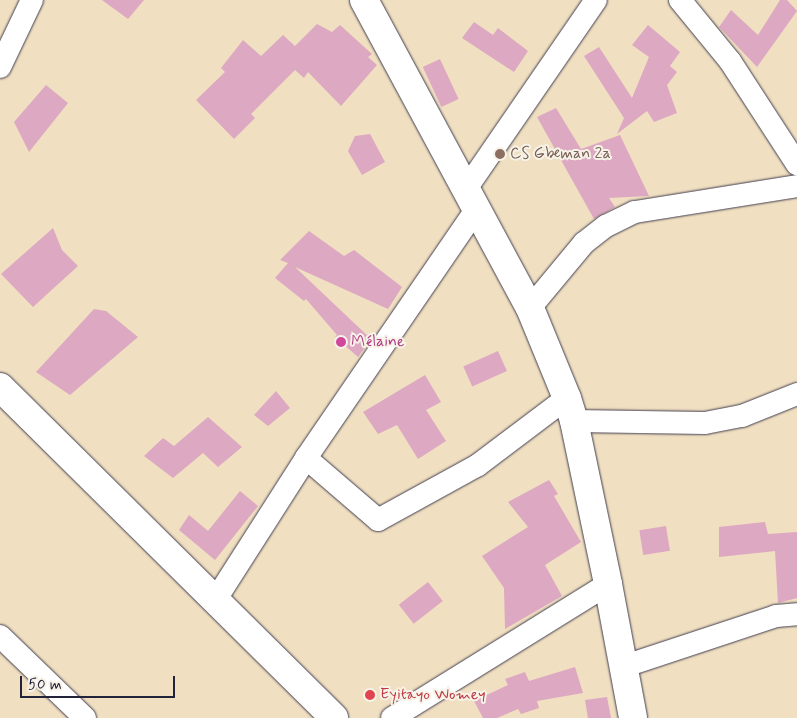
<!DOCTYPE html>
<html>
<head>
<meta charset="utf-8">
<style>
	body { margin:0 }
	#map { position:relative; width:797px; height:718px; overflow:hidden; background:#f0dfc1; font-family:Mynerve,sans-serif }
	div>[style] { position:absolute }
	.building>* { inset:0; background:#dda8c2; transform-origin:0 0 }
	.roads { filter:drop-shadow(0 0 1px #413e4f) drop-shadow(0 0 1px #413e4f) }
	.street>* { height:22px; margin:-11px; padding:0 11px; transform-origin:11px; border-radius:11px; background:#fff }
	.secondary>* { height:28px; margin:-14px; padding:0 14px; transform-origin:14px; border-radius:14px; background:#fff }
	.dots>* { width:14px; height:14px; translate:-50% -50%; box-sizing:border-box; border:2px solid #f7f3e8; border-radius:50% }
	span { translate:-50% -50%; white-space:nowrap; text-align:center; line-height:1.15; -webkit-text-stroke:4px #f7f3e8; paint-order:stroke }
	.education-label { font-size:16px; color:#785e54 }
	.left { translate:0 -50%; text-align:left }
	.hotel-label { font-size:16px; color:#b23c85 }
	.health-label { font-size:16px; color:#be3a42 }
	.scale { position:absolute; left:20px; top:676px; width:155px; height:22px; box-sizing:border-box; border:2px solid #22223b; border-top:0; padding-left:6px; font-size:15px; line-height:18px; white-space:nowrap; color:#22223b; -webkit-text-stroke:4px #f7f3e8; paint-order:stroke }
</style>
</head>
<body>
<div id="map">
	<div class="building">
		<div style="clip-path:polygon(102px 0,144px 0,128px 19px)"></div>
		<div style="clip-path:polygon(780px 0,787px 0,797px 11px,757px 67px,719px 27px,731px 10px,758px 35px)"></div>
		<div style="clip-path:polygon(474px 22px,493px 35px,498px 28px,528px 51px,514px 72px,462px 38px)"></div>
		<div style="clip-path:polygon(317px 24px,332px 32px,340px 25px,372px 54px,368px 57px,377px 65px,341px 106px,308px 72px,304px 78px,295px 70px,251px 114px,255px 118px,234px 139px,196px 100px,225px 72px,221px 68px,243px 40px,261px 56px,283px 35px,295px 46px)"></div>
		<div style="clip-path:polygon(648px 25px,680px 52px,670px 66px,677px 72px,667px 85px,677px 113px,654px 122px,647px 111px,617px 134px,624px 118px,584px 56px,599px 47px,632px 98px,649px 57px,632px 45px)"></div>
		<div style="left:440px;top:59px;width:44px;height:19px;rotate:65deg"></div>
		<div style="clip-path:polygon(46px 85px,68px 103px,29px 152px,14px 122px)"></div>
		<div style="clip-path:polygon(556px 108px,581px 149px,620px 135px,649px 196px,609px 198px,615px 207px,594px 219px,537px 117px)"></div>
		<div style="clip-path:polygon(370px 134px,385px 162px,362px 175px,348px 151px,355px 136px)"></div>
		<div style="clip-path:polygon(53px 228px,62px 250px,78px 266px,33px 307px,1px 274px)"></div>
		<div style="clip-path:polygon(309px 231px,344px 256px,354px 250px,402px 287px,388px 309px,295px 267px,371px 339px,358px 357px,335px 337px,337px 335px,306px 299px,304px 301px,275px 278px,288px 263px,280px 260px)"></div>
		<div style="clip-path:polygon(94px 309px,106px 311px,138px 337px,70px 395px,36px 372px)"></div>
		<div style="left:498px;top:351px;width:22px;height:38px;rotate:66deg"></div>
		<div style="clip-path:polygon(425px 375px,441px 402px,426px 410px,446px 441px,418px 459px,397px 425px,378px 434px,363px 412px)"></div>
		<div style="clip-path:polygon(276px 391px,290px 408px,268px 426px,254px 415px)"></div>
		<div style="clip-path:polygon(208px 417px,242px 447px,218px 467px,203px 453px,173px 478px,144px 456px,163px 438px,174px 446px)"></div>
		<div style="clip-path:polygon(549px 480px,558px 494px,554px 496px,581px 542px,545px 565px,562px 596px,505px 629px,504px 588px,482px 556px,528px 527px,508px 502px)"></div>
		<div style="clip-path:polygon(240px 491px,258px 506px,215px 560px,179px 530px,189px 515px,208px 531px)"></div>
		<div style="clip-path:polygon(765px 522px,768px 534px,797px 532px,797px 598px,778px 603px,775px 551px,719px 557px,719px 527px)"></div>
		<div style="left:666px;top:526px;width:25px;height:27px;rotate:81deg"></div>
		<div style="left:428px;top:582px;width:24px;height:37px;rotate:52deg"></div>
		<div style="clip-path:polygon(575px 667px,583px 693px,537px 701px,539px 708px,521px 714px,518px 709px,497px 718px,483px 718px,474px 701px,508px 685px,505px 679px,525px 672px,529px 681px)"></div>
		<div style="clip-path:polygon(607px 697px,611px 718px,588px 718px,585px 700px)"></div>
	</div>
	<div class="roads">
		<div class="street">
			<div style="left:680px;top:0;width:79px;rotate:50.7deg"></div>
			<div style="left:730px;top:61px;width:123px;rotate:57deg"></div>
			<div style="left:0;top:67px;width:74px;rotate:-64.5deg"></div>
			<div style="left:466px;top:189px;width:229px;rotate:-55.5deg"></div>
			<div style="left:530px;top:308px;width:85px;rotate:-50.3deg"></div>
			<div style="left:584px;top:243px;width:28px;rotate:-38deg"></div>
			<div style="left:606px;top:226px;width:32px;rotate:-26deg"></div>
			<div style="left:635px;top:212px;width:164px;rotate:-9.1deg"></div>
			<div style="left:574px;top:421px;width:131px;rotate:0.9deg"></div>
			<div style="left:705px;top:423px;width:38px;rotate:-11deg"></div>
			<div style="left:742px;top:416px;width:59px;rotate:-21.8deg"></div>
			<div style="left:306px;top:458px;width:95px;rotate:40.7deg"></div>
			<div style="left:378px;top:520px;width:114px;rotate:-28.8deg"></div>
			<div style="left:478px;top:465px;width:111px;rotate:-37deg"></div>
			<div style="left:216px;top:599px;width:167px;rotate:-57.4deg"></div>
			<div style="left:306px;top:458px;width:303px;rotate:-55.6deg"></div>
			<div style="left:0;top:636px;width:118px;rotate:44deg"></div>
			<div style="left:625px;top:666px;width:159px;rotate:-18.3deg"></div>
			<div style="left:776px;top:616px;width:21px;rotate:-5deg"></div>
			<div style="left:392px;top:718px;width:254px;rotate:-31.8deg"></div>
		</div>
		<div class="secondary">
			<div style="left:364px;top:0;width:350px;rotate:61.7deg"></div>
			<div style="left:530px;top:308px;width:97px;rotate:67.7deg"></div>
			<div style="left:567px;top:398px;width:24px;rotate:73deg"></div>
			<div style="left:574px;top:421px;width:167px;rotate:78.2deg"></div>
			<div style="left:608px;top:584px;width:136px;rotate:79.4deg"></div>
			<div style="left:0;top:387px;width:470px;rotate:44.7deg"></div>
		</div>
	</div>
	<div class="dots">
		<div style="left:500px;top:154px;background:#8d6e63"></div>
		<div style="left:341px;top:342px;background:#d1479c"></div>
		<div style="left:370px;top:695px;background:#e0444e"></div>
	</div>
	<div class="education-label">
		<span class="left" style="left:510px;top:154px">CS Gbeman 2a</span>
	</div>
	<div class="hotel-label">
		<span class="left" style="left:351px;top:342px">Mélaine</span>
	</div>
	<div class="health-label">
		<span class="left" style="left:380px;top:695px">Eyitayo Womey</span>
	</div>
	<div class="scale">50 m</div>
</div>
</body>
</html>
